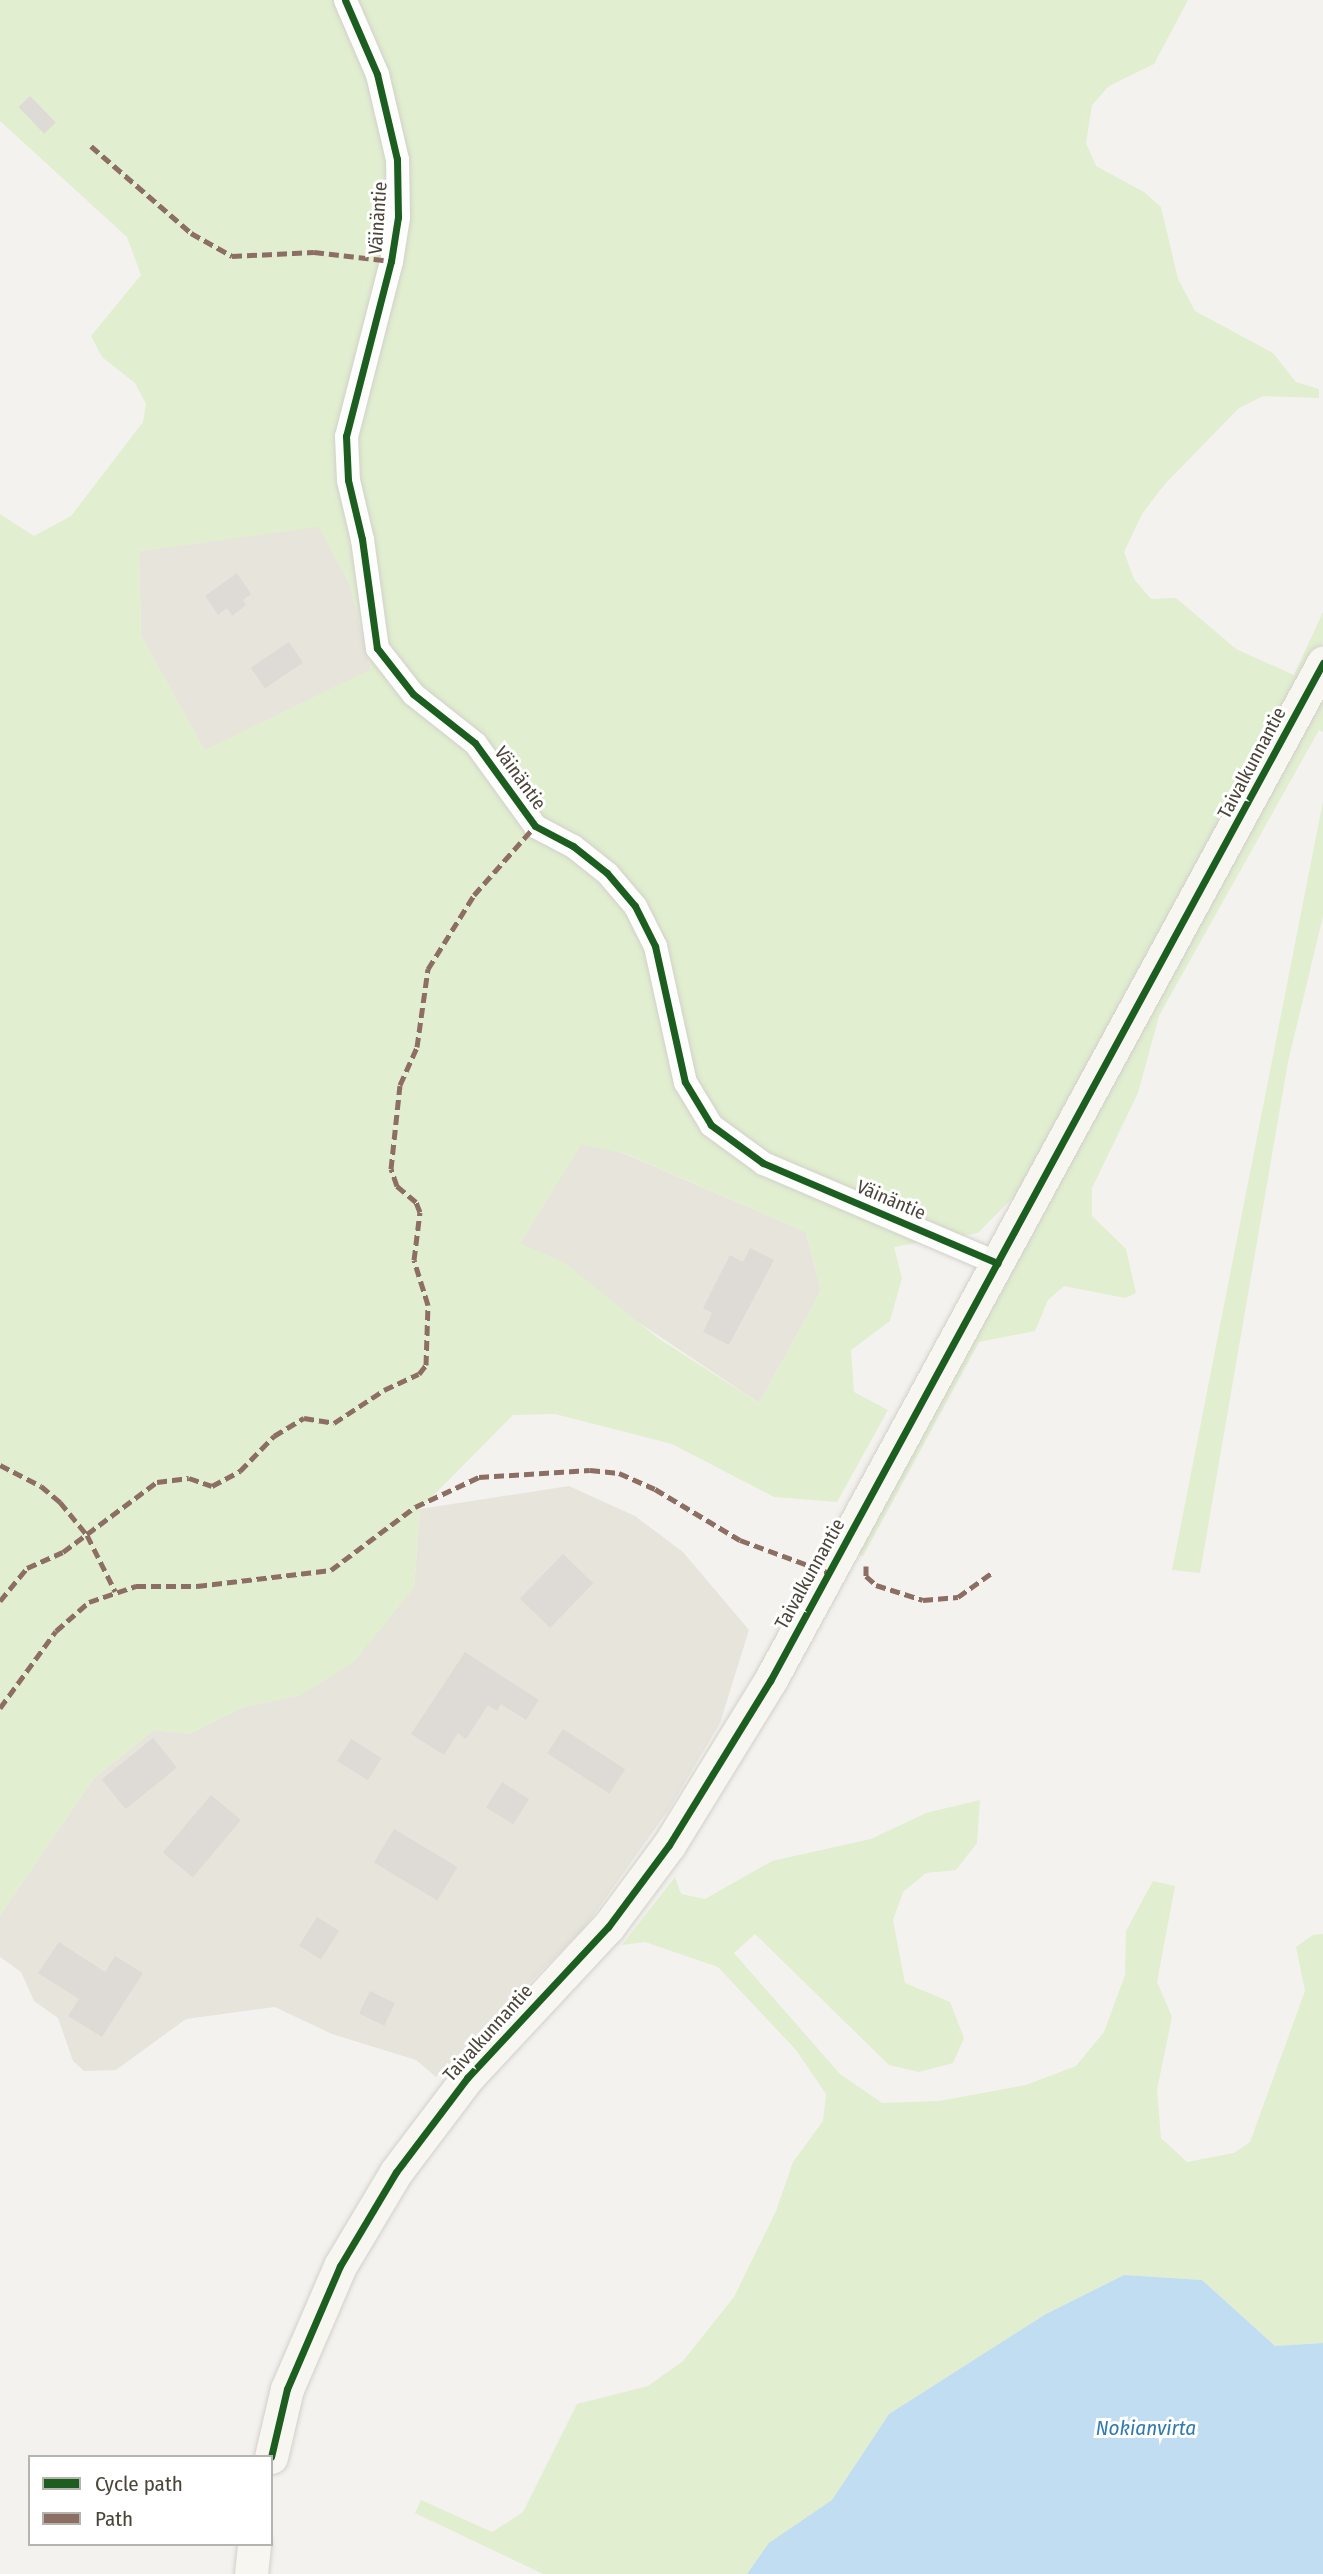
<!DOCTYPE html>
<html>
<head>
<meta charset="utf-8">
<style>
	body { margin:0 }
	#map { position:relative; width:1323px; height:2574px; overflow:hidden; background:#f4f2ee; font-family:"Fira Sans Condensed",sans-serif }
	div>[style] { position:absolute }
	.residential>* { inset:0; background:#e7e4dc }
	.green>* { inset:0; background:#e1eecf }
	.water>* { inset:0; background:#c0ddf1 }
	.building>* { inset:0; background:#dedbd6; transform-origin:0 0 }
	.roads { filter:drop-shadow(0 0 2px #d2d0cb) drop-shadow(0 0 2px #d2d0cb) }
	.street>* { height:23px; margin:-11.5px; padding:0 11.5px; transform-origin:11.5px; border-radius:11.5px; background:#fdfdfc }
	.secondary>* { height:33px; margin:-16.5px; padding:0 16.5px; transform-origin:16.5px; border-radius:16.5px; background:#f7f6f1 }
	.quiet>* { height:5px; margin-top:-2.5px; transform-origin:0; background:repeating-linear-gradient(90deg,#8d6e63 0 10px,transparent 0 15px) }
	.cycleway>* { height:7px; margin:-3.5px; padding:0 3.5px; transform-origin:3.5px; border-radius:3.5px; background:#1b5e20 }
	span { translate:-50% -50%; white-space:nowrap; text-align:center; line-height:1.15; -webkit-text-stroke:6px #fff; paint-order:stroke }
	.street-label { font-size:19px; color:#4b4439 }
	.water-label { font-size:21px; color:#2e7ab2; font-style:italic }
	.legend { position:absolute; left:28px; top:2455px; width:245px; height:91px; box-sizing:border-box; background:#fff; border:2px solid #b7b4b0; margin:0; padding:9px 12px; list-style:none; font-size:21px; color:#4b4439 }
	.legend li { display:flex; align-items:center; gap:14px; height:35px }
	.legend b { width:35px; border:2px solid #b7b4b0 }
</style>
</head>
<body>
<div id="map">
	<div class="residential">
		<div style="clip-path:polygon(319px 526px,350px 585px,371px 670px,205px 751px,141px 636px,139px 551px)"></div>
		<div style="clip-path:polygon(581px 1144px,623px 1153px,806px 1232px,821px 1291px,759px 1403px,520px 1243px)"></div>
		<div style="clip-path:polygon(569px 1486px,635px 1516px,683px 1552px,749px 1630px,720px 1723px,669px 1809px,585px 1927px,436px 2077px,416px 2060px,332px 2034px,275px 2007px,186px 2019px,116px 2070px,84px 2071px,73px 2061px,58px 2018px,34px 2001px,21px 1972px,0 1957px,0 1915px,94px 1778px,154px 1730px,189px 1734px,243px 1707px,301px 1695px,414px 1588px,420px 1509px)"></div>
	</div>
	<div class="green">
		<div style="clip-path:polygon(evenodd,0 0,1188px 0,1154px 64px,1109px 86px,1092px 105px,1086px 143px,1096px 166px,1144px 192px,1161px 207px,1178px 279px,1195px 311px,1273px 353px,1296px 382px,1319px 389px,1319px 398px,1263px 396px,1239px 408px,1164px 485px,1142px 514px,1124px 552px,1134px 579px,1151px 599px,1176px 598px,1236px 649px,1294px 675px,1323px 612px,1323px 642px,1028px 1182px,978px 1233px,894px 1247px,902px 1278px,890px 1321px,851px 1350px,854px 1392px,888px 1410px,837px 1502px,774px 1497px,672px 1444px,555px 1414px,513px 1415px,420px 1509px,414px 1588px,354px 1662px,301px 1695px,243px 1707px,189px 1734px,154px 1730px,94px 1778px,0 1915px,0 514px,34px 536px,71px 516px,143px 422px,146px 404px,135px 383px,102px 357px,91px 336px,141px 275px,127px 237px,0 121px,0 0,319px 527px,350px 585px,371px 669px,205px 750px,141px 636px,139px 551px,319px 527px,0 0,581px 1145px,624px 1153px,806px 1232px,821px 1291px,759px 1403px,658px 1338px,565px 1263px,520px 1243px,581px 1145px)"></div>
		<div style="clip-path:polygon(1323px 694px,1323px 732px,1319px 730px,1159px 1016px,1138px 1093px,1092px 1188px,1092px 1216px,1126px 1249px,1136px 1293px,1125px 1298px,1064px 1286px,1048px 1300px,1035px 1331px,979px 1342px,863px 1556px,853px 1554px)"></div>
		<div style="clip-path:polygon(1323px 801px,1323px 916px,1288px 1062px,1200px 1573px,1172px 1570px)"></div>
		<div style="clip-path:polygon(980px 1800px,977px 1843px,956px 1870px,926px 1873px,903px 1892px,893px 1920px,905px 1983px,950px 2002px,964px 2038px,953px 2063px,919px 2072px,889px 2065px,755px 1934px,734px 1953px,840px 2074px,882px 2103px,939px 2101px,1026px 2085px,1076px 2066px,1104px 2032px,1125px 1975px,1126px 1931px,1153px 1881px,1175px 1886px,1157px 1982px,1172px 2017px,1157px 2090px,1161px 2138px,1187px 2162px,1234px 2153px,1250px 2142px,1305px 1991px,1296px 1947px,1313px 1935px,1323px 1934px,1323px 2343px,1275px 2346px,1202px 2280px,1124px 2275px,1046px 2314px,889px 2414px,832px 2500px,770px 2543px,747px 2574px,543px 2574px,415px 2513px,421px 2500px,492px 2532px,523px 2512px,577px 2404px,648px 2386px,683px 2361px,734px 2297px,776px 2211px,793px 2162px,823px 2121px,826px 2094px,796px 2050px,718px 1967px,645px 1942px,622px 1945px,675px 1877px,681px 1894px,705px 1899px,772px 1861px,871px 1839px,926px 1813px)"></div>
	</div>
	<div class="water">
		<div style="clip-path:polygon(1124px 2275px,1202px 2280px,1275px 2346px,1323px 2343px,1323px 2574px,747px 2574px,769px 2543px,832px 2500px,889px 2414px,1046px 2314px)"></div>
	</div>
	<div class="building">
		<div style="left:30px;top:96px;width:37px;height:16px;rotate:46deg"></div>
		<div style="clip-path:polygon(237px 573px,251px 594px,243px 600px,246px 605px,232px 616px,227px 608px,218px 615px,205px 596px)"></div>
		<div style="left:289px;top:642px;width:25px;height:46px;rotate:56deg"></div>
		<div style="clip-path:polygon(750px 1248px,774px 1260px,729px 1345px,703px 1332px,712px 1313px,703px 1308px,730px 1255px,743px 1262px)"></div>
		<div style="left:563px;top:1554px;width:42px;height:62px;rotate:44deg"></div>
		<div style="clip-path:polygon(465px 1652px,539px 1700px,526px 1720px,501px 1704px,497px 1711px,488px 1705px,466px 1739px,458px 1733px,444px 1755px,411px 1734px)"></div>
		<div style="left:563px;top:1729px;width:74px;height:29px;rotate:33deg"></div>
		<div style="left:153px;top:1738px;width:38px;height:66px;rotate:51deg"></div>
		<div style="left:351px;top:1739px;width:36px;height:26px;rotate:32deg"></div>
		<div style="left:502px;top:1782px;width:32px;height:30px;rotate:32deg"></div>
		<div style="left:211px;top:1795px;width:39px;height:75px;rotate:40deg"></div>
		<div style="left:394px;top:1829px;width:74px;height:39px;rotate:31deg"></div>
		<div style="left:317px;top:1917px;width:26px;height:34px;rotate:32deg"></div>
		<div style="clip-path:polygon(59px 1942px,105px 1972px,115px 1956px,143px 1973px,102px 2037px,68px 2016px,79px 1999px,38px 1973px)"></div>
		<div style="left:370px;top:1991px;width:28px;height:25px;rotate:26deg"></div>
	</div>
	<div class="roads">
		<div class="street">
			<div style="left:345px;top:0;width:81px;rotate:66.6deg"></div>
			<div style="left:377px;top:74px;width:87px;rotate:76.8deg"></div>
			<div style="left:397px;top:159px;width:58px;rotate:89deg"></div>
			<div style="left:398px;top:217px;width:45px;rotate:99deg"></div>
			<div style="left:391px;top:261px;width:181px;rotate:104.4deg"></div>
			<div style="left:346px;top:436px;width:44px;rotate:87.4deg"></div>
			<div style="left:348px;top:480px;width:61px;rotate:76.7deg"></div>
			<div style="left:362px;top:539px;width:110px;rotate:82.2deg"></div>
			<div style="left:377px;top:648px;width:58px;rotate:52deg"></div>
			<div style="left:413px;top:694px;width:79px;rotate:38.3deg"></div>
			<div style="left:475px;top:743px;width:102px;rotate:54.1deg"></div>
			<div style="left:535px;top:826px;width:43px;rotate:27.8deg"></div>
			<div style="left:573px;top:846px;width:43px;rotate:38.5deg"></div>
			<div style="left:607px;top:873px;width:43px;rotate:49.7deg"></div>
			<div style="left:635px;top:906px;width:45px;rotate:63.4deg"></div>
			<div style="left:655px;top:946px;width:139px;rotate:77.6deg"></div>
			<div style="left:685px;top:1082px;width:50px;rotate:58.8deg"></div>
			<div style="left:711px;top:1125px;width:64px;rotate:36.2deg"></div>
			<div style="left:763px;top:1163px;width:255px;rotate:23.1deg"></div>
		</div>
		<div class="secondary">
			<div style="left:271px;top:2457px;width:70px;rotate:-76.8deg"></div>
			<div style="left:287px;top:2389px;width:134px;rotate:-66.7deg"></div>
			<div style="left:340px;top:2266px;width:109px;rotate:-59.2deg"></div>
			<div style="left:396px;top:2172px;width:118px;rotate:-52.9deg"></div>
			<div style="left:467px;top:2078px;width:207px;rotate:-47deg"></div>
			<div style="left:608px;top:1927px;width:102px;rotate:-53.4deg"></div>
			<div style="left:669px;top:1845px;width:193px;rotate:-58.4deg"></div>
			<div style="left:770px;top:1681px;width:1159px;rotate:-61.49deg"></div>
			<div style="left:251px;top:2574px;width:30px;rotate:-84deg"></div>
		</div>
	</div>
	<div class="quiet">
		<div style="left:91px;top:146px;width:133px;rotate:41deg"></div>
		<div style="left:191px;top:233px;width:47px;rotate:29.3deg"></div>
		<div style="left:232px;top:256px;width:82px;rotate:-2.8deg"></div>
		<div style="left:314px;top:252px;width:78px;rotate:6.7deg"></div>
		<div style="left:0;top:1465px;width:46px;rotate:27.1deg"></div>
		<div style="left:41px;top:1486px;width:25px;rotate:40deg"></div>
		<div style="left:60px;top:1502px;width:43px;rotate:50.7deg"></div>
		<div style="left:87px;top:1535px;width:63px;rotate:63.4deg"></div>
		<div style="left:866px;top:1566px;width:10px;rotate:90deg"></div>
		<div style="left:866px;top:1576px;width:13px;rotate:42deg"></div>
		<div style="left:876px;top:1585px;width:49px;rotate:17.7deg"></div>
		<div style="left:923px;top:1600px;width:35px;rotate:-5deg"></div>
		<div style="left:958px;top:1597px;width:43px;rotate:-35.5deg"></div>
		<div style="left:0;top:1601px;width:43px;rotate:-50.7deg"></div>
		<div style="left:27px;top:1568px;width:39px;rotate:-24deg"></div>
		<div style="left:63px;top:1552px;width:117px;rotate:-36.7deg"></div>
		<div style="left:157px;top:1482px;width:32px;rotate:-7deg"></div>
		<div style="left:189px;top:1478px;width:24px;rotate:19deg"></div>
		<div style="left:212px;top:1486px;width:32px;rotate:-28deg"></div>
		<div style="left:240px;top:1471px;width:49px;rotate:-45.8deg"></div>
		<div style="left:274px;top:1436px;width:35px;rotate:-31deg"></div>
		<div style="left:304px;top:1418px;width:30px;rotate:9deg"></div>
		<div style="left:334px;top:1423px;width:60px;rotate:-33.4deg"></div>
		<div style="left:384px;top:1390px;width:38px;rotate:-25deg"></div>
		<div style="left:419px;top:1374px;width:11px;rotate:-52deg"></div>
		<div style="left:426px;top:1365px;width:60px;rotate:-88.1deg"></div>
		<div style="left:428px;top:1305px;width:47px;rotate:-107.3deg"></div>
		<div style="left:414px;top:1260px;width:48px;rotate:-82.9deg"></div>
		<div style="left:420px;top:1212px;width:11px;rotate:-112deg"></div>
		<div style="left:416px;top:1202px;width:25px;rotate:-140deg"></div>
		<div style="left:397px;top:1186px;width:18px;rotate:-109deg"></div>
		<div style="left:391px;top:1169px;width:84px;rotate:-83.9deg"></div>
		<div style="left:400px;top:1085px;width:42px;rotate:-65.9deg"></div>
		<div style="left:417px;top:1047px;width:79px;rotate:-82deg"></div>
		<div style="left:428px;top:969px;width:87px;rotate:-58.1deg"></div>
		<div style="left:474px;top:895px;width:92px;rotate:-48.5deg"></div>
		<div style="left:0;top:1708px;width:95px;rotate:-54deg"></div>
		<div style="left:56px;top:1631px;width:44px;rotate:-41.3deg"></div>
		<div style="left:89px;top:1602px;width:50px;rotate:-18.8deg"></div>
		<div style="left:136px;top:1586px;width:61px"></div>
		<div style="left:197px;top:1586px;width:135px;rotate:-6.8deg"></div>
		<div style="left:331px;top:1570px;width:105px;rotate:-36.9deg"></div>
		<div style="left:415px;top:1507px;width:71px;rotate:-25.1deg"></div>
		<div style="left:479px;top:1477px;width:111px;rotate:-3.6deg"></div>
		<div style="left:590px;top:1470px;width:29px;rotate:6deg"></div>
		<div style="left:619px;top:1473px;width:39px;rotate:24deg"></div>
		<div style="left:655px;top:1489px;width:99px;rotate:31deg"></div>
		<div style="left:740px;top:1540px;width:95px;rotate:20.3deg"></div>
	</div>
	<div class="cycleway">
		<div style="left:345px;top:0;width:81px;rotate:66.6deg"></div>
		<div style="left:377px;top:74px;width:87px;rotate:76.8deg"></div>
		<div style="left:397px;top:159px;width:58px;rotate:89deg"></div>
		<div style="left:398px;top:217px;width:45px;rotate:99deg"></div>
		<div style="left:391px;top:261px;width:181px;rotate:104.4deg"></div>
		<div style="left:346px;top:436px;width:44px;rotate:87.4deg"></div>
		<div style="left:348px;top:480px;width:61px;rotate:76.7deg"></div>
		<div style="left:362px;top:539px;width:110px;rotate:82.2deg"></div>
		<div style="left:377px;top:648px;width:58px;rotate:52deg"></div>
		<div style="left:413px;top:694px;width:79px;rotate:38.3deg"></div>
		<div style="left:475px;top:743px;width:102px;rotate:54.1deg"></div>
		<div style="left:535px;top:826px;width:43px;rotate:27.8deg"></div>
		<div style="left:573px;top:846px;width:43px;rotate:38.5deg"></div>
		<div style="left:607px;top:873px;width:43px;rotate:49.7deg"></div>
		<div style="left:635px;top:906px;width:45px;rotate:63.4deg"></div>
		<div style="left:655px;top:946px;width:139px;rotate:77.6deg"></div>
		<div style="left:685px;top:1082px;width:50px;rotate:58.8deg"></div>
		<div style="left:711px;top:1125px;width:64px;rotate:36.2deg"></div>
		<div style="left:763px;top:1163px;width:255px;rotate:23.1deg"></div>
		<div style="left:271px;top:2457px;width:70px;rotate:-76.8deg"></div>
		<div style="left:287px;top:2389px;width:134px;rotate:-66.7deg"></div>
		<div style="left:340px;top:2266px;width:109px;rotate:-59.2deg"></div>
		<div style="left:396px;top:2172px;width:118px;rotate:-52.9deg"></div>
		<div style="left:467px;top:2078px;width:207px;rotate:-47deg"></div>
		<div style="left:608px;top:1927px;width:102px;rotate:-53.4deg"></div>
		<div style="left:669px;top:1845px;width:193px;rotate:-58.4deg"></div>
		<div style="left:770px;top:1681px;width:1159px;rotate:-61.49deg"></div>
	</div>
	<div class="street-label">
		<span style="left:378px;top:218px;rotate:-86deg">Väinäntie</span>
		<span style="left:1252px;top:763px;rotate:-62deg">Taivalkunnantie</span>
		<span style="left:520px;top:778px;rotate:54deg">Väinäntie</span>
		<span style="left:891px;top:1200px;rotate:23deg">Väinäntie</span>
		<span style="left:810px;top:1574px;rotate:-61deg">Taivalkunnantie</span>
		<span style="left:488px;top:2033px;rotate:-48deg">Taivalkunnantie</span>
	</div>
	<div class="water-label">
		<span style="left:1146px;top:2428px">Nokianvirta</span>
	</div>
	<ul class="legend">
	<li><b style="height:9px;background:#1b5e20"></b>Cycle path</li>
	<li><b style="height:9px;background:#8d6e63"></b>Path</li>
	</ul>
</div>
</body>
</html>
